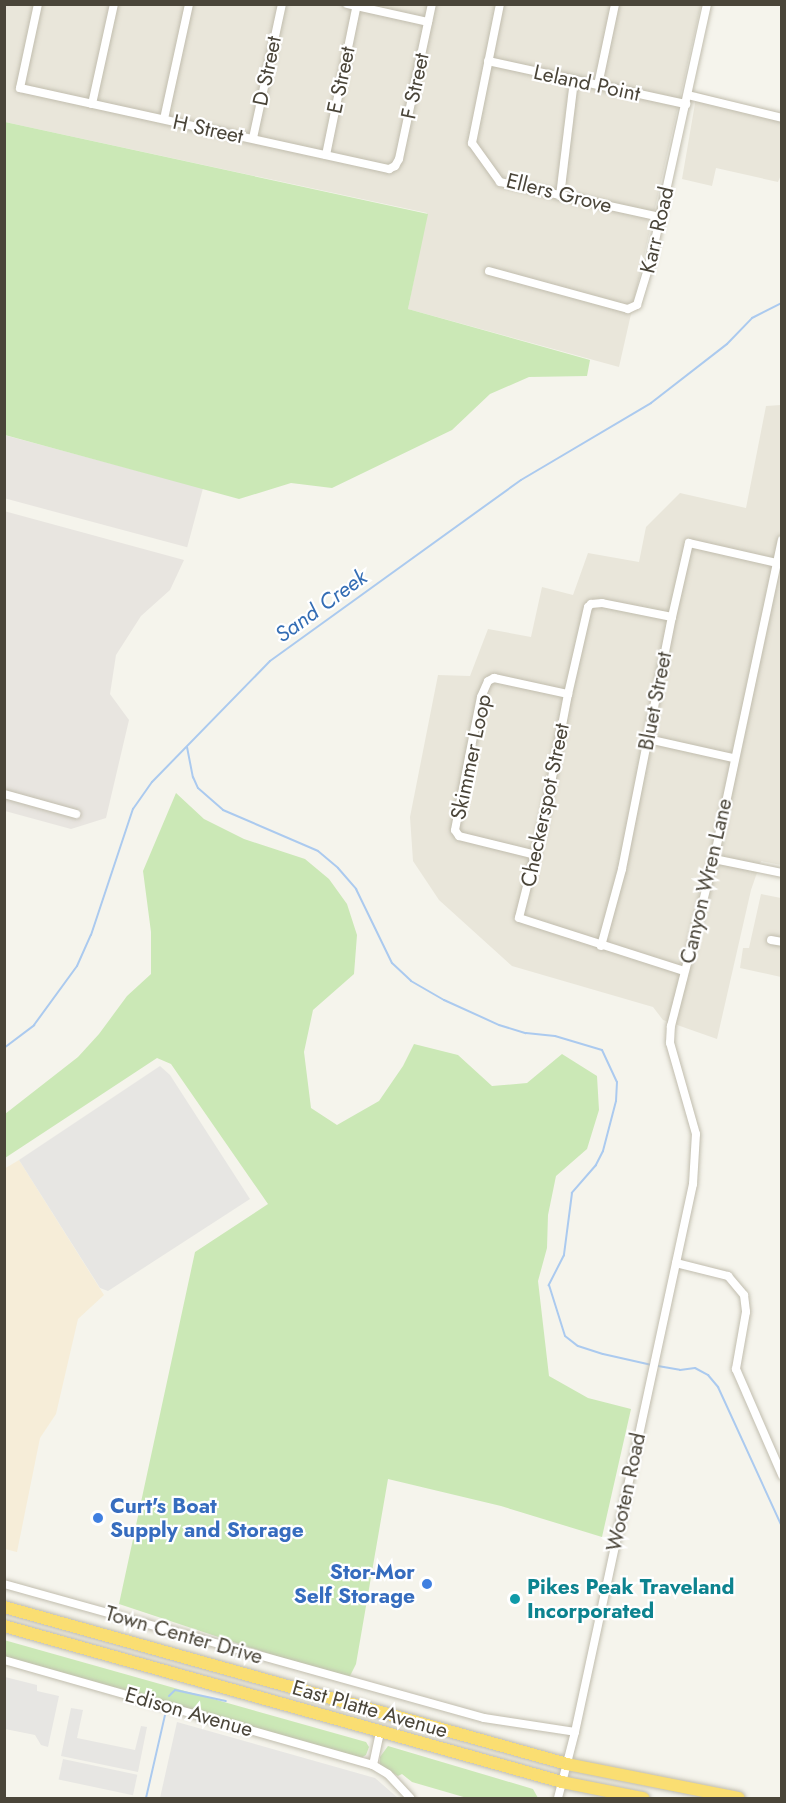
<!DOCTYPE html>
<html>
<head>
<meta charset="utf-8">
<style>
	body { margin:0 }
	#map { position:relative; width:786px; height:1803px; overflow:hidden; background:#f5f4ec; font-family:Jost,sans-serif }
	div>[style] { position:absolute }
	.residential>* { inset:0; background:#e9e6da }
	.commercial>* { inset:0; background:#f6edd8 }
	.industrial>* { inset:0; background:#e8e5e0; transform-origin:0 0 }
	.green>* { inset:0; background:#cbe8b6 }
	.parking>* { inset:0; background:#e7e6e3; transform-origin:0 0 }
	.stream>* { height:2px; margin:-1px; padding:0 1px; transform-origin:1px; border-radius:1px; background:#abcaef }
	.roads { filter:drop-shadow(0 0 2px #c1bdae) drop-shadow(0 0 2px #c1bdae) }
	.minor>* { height:8px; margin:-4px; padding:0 4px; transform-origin:4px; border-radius:4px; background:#fff }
	.highway>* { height:12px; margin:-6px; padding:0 6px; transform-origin:6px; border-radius:6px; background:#fade72 }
	.dots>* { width:16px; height:16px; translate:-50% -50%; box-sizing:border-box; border:3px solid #fff; border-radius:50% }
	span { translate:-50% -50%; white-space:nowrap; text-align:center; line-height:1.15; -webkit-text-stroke:4.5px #fff; paint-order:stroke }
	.street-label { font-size:21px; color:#4a4539 }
	.shop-label { font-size:21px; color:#366cbe; font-weight:700 }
	.left { translate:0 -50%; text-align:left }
	.right { translate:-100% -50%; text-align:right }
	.culture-label { font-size:21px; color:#0d838f; font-weight:700 }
	.water-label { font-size:22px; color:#346db4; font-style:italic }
	.frame { position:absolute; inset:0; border:6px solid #4a4539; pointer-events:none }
</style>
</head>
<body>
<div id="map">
	<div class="residential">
		<div style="clip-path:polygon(5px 5px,701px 5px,619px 367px,408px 309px,427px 213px,5px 122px)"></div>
		<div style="clip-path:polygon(697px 92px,781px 115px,781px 175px,778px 182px,716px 168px,712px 186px,682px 179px)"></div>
		<div style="clip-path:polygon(781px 405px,781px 865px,761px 861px,751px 890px,717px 1039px,663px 1020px,653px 1007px,512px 966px,439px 900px,413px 861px,410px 817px,438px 675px,470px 676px,488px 629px,531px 637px,542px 587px,573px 595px,588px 553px,639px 562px,646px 527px,680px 493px,746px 508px,766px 406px)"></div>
		<div style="clip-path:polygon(761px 894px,781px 898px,781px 977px,740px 968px,743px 948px,749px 948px)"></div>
	</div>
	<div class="commercial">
		<div style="clip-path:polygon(19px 1160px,104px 1295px,78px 1319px,56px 1414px,40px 1438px,17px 1552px,5px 1549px,4px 1169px)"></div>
	</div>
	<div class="industrial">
		<div style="left:4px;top:435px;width:206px;height:61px;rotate:15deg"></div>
		<div style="clip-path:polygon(4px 511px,184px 560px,170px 590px,141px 616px,116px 655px,110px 694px,129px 720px,106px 818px,71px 829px,5px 811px)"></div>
	</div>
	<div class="green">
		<div style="clip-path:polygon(5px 122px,428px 214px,408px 309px,590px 360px,587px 376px,529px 377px,490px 394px,452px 430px,332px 488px,291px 483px,239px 499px,5px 435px)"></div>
		<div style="clip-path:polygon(176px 793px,204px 819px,244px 839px,305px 859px,329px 879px,347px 904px,357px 935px,354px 974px,313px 1010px,304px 1052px,311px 1108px,337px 1125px,379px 1101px,403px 1066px,414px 1044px,458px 1055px,492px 1086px,527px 1083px,562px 1054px,597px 1076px,599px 1110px,587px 1149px,556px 1176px,548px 1215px,547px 1248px,538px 1281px,549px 1376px,588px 1398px,631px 1409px,602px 1537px,501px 1506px,388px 1479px,356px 1664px,348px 1680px,119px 1604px,195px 1252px,268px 1204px,171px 1064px,157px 1058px,5px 1158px,5px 1114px,78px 1057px,99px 1034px,127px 996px,151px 974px,151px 932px,143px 871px)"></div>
		<div style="clip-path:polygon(4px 1640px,366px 1742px,369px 1747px,366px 1755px,361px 1758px,5px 1659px)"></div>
		<div style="clip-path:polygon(388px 1746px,533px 1789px,538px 1798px,467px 1798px,412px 1782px,402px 1774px,398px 1776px,380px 1765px,380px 1757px)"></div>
	</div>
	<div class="parking">
		<div style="clip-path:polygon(160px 1066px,170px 1075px,250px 1199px,108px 1291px,100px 1288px,19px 1160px)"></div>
		<div style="clip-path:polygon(5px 1677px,37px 1685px,37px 1691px,59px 1696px,48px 1747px,41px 1745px,35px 1735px,5px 1729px)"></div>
		<div style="clip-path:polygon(71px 1708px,83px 1710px,77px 1738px,135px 1750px,141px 1726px,147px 1727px,138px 1772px,61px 1756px)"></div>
		<div style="clip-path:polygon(177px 1722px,375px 1778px,398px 1798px,160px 1798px)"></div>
		<div style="left:63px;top:1759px;width:76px;height:21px;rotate:12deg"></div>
	</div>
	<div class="stream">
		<div style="left:187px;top:747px;width:31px;rotate:79deg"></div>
		<div style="left:193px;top:777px;width:12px;rotate:66deg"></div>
		<div style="left:198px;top:788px;width:33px;rotate:41deg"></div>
		<div style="left:223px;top:810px;width:103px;rotate:23.3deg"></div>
		<div style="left:318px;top:851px;width:26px;rotate:40deg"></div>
		<div style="left:338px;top:868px;width:28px;rotate:49deg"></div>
		<div style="left:356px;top:889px;width:82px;rotate:64.1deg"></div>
		<div style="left:392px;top:963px;width:26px;rotate:43deg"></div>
		<div style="left:411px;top:981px;width:38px;rotate:30deg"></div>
		<div style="left:444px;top:1000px;width:60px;rotate:24.4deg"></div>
		<div style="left:499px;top:1025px;width:28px;rotate:17deg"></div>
		<div style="left:526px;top:1033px;width:29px;rotate:6deg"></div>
		<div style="left:555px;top:1036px;width:49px;rotate:16.6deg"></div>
		<div style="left:602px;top:1050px;width:35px;rotate:65deg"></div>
		<div style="left:617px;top:1082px;width:19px;rotate:93deg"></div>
		<div style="left:616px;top:1101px;width:52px;rotate:104.6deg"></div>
		<div style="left:603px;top:1151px;width:16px;rotate:117deg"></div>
		<div style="left:596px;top:1165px;width:37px;rotate:131deg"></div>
		<div style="left:572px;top:1193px;width:63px;rotate:97.4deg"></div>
		<div style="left:564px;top:1255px;width:34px;rotate:117deg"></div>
		<div style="left:549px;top:1285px;width:53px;rotate:72.6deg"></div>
		<div style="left:565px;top:1336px;width:16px;rotate:38deg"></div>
		<div style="left:578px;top:1346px;width:26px;rotate:18deg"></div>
		<div style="left:603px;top:1354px;width:50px;rotate:12.7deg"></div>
		<div style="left:4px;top:1048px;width:38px;rotate:-37deg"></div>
		<div style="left:34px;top:1025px;width:73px;rotate:-53.9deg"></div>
		<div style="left:77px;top:966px;width:34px;rotate:-66deg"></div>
		<div style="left:91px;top:935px;width:133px;rotate:-71.6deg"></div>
		<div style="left:133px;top:809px;width:33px;rotate:-55deg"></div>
		<div style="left:152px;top:782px;width:169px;rotate:-45.7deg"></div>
		<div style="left:270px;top:661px;width:309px;rotate:-35.8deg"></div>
		<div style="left:521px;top:480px;width:151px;rotate:-30.6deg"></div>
		<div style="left:651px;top:403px;width:96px;rotate:-37.8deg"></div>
		<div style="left:727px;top:344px;width:36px;rotate:-46deg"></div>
		<div style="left:752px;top:318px;width:34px;rotate:-27deg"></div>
		<div style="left:658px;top:1366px;width:22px;rotate:10deg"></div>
		<div style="left:680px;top:1370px;width:15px;rotate:-8deg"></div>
		<div style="left:695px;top:1368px;width:15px;rotate:28deg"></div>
		<div style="left:708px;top:1375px;width:16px;rotate:50deg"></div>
		<div style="left:718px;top:1387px;width:154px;rotate:65.4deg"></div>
		<div style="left:169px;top:1696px;width:8px;rotate:-45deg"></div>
		<div style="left:175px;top:1690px;width:52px;rotate:12.2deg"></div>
		<div style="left:146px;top:1798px;width:85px;rotate:-77.1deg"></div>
	</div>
	<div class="roads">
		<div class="minor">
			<div style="left:38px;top:4px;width:86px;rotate:102.1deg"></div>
			<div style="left:20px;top:88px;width:378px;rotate:12.4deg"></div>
			<div style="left:389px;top:169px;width:7px;rotate:-27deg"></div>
			<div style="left:347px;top:4px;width:83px;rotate:12.5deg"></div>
			<div style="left:500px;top:4px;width:142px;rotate:101.4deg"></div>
			<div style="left:472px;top:143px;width:48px;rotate:54.3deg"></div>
			<div style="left:500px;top:182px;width:164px;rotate:12.3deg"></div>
			<div style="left:488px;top:61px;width:203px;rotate:12.3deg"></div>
			<div style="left:598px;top:85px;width:83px;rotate:-78.1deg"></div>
			<div style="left:688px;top:95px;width:97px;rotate:13.7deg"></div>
			<div style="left:92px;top:104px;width:102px;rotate:-77.6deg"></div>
			<div style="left:164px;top:119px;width:118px;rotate:-77.7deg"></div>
			<div style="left:253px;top:138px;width:137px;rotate:-77.8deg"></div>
			<div style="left:326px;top:155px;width:154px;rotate:-78.4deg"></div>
			<div style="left:395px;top:166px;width:8px;rotate:-60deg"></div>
			<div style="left:399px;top:159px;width:158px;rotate:-78deg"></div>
			<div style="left:560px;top:196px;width:117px;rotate:-83.1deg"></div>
			<div style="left:489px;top:271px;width:144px;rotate:15.3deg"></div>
			<div style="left:628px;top:309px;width:10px;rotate:-24deg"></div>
			<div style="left:637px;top:305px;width:48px;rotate:-73.1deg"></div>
			<div style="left:651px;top:259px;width:261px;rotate:-77.6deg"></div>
			<div style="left:672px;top:617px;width:71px;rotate:-168.7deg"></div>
			<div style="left:602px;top:603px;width:11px;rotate:175deg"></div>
			<div style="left:591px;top:604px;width:4px;rotate:135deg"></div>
			<div style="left:588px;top:607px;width:89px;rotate:102.9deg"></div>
			<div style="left:568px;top:694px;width:123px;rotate:100.8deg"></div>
			<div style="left:545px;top:815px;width:106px;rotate:104.2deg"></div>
			<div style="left:519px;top:918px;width:173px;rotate:17.8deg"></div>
			<div style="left:648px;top:739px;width:87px;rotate:12.6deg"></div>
			<div style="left:4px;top:794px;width:75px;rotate:15.5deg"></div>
			<div style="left:536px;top:855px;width:79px;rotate:-166.1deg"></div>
			<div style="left:459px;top:836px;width:7px;rotate:-124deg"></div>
			<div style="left:455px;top:830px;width:74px;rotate:-79.1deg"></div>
			<div style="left:469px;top:757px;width:61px;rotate:-78.7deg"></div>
			<div style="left:481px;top:697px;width:17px;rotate:-66deg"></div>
			<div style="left:488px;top:681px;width:7px;rotate:-27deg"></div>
			<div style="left:494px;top:678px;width:76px;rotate:12.2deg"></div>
			<div style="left:714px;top:859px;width:69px;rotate:11.6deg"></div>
			<div style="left:771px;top:940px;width:11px;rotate:10deg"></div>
			<div style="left:601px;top:946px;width:80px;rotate:-74.7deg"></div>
			<div style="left:622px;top:869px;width:257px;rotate:-78.8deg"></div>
			<div style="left:672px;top:617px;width:76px;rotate:-77.1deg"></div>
			<div style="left:689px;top:543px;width:90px;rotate:12.8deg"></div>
			<div style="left:676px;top:1263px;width:54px;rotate:14deg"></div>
			<div style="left:728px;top:1276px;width:25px;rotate:50deg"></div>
			<div style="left:744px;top:1295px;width:17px;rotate:83deg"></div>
			<div style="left:746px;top:1312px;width:58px;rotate:100deg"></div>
			<div style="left:736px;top:1369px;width:116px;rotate:66.5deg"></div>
			<div style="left:4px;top:1584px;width:498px;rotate:15.6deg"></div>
			<div style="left:484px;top:1718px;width:92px;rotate:8.7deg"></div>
			<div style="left:4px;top:1660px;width:384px;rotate:15.9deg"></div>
			<div style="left:373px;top:1765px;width:17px;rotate:31deg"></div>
			<div style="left:388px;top:1774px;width:33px;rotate:47deg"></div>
			<div style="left:373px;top:1765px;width:35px;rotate:-78deg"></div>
			<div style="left:558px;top:1798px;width:68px;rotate:-75.6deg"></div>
			<div style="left:575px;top:1732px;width:561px;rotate:-77.85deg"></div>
			<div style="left:693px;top:1184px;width:50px;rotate:-86.6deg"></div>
			<div style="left:696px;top:1134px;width:95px;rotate:-105.9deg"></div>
			<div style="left:670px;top:1043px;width:17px;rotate:-87deg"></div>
			<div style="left:671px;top:1026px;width:172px;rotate:-75.6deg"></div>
			<div style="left:714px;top:859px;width:326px;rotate:-78deg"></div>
		</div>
		<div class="highway">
			<div style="left:4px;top:1607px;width:584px;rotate:15.58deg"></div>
			<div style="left:567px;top:1764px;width:175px;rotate:11.2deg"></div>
			<div style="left:4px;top:1626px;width:579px;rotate:15.62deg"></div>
			<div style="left:562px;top:1782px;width:83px;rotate:11.2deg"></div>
		</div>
	</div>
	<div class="dots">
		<div style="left:98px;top:1518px;background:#3f7fe0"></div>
		<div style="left:427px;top:1584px;background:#3f7fe0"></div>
		<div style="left:515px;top:1599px;background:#0f9aa8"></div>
	</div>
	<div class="street-label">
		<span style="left:267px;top:71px;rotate:-78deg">D Street</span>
		<span style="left:341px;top:80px;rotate:-78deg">E Street</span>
		<span style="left:587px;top:83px;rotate:12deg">Leland Point</span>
		<span style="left:415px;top:86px;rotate:-78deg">F Street</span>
		<span style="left:208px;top:129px;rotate:12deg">H Street</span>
		<span style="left:559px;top:193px;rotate:14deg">Ellers Grove</span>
		<span style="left:657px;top:230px;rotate:-77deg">Karr Road</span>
		<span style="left:655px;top:701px;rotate:-79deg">Bluet Street</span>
		<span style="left:471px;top:757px;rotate:-78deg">Skimmer Loop</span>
		<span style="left:545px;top:805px;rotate:-78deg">Checkerspot Street</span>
		<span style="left:706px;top:881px;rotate:-77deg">Canyon Wren Lane</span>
		<span style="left:626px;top:1492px;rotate:-78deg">Wooten Road</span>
		<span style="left:184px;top:1635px;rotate:16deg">Town Center Drive</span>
		<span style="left:370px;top:1709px;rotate:16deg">East Platte Avenue</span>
		<span style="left:189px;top:1712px;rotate:16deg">Edison Avenue</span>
	</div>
	<div class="shop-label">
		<span class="left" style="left:110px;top:1518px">Curt's Boat<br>Supply and Storage</span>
		<span class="right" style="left:415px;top:1584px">Stor-Mor<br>Self Storage</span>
	</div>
	<div class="culture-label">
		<span class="left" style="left:527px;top:1599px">Pikes Peak Traveland<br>Incorporated</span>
	</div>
	<div class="water-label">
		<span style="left:321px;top:606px;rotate:-36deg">Sand Creek</span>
	</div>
	<div class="frame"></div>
</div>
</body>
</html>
